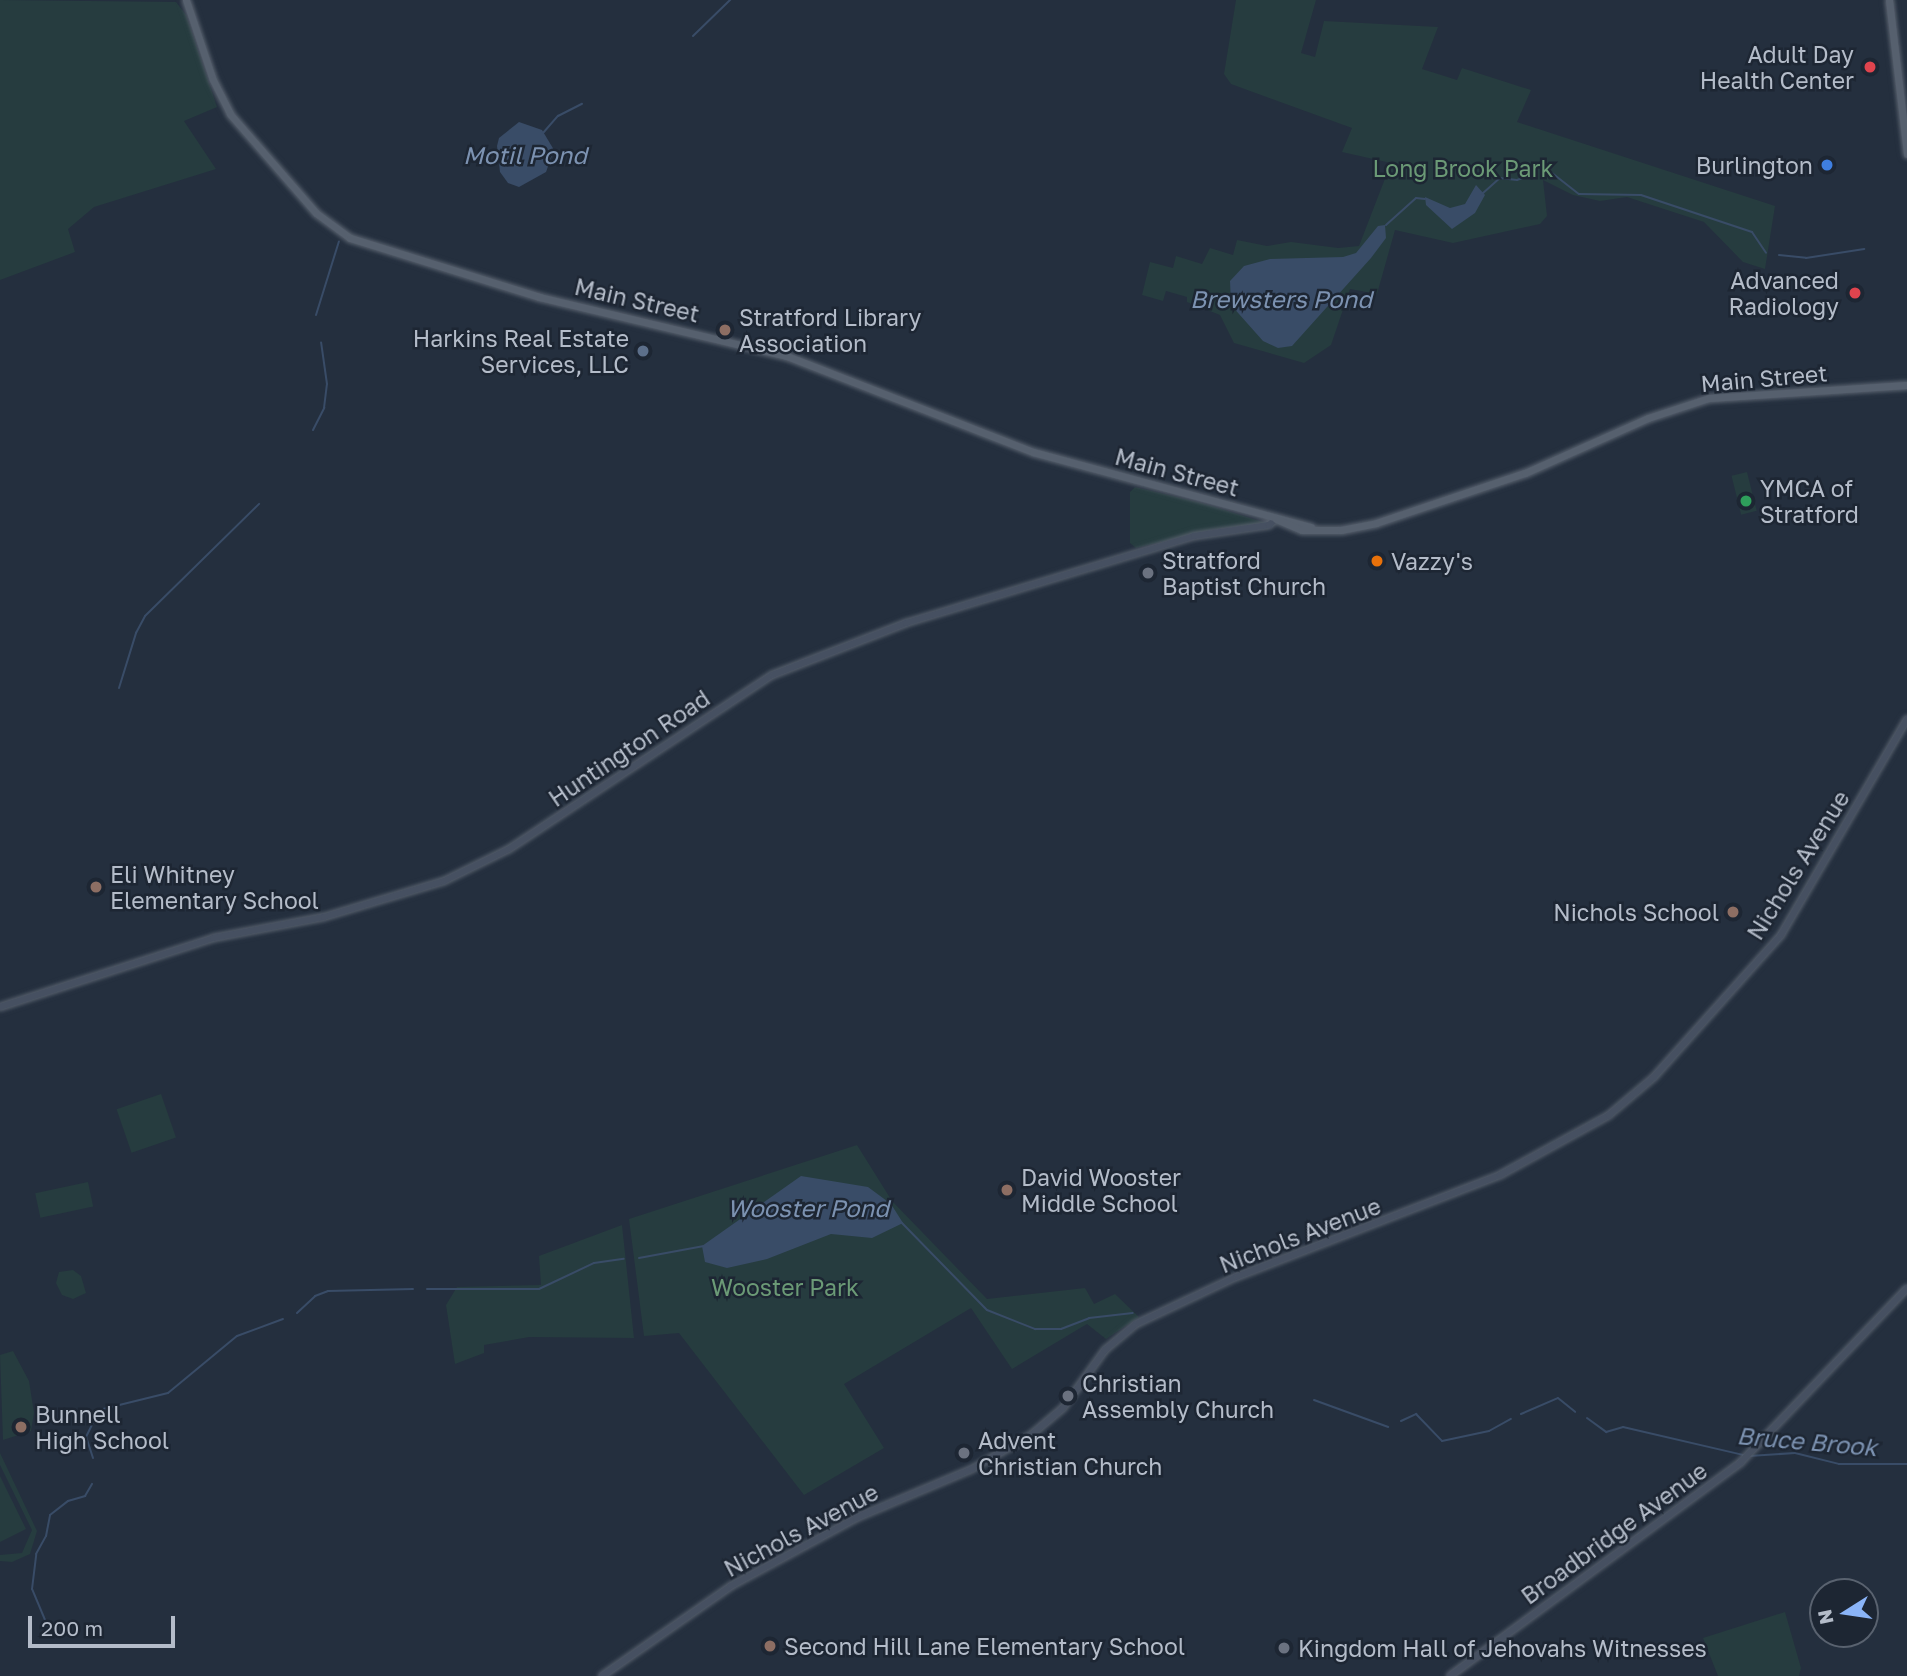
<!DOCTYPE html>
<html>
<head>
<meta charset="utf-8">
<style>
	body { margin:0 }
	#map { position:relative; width:1907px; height:1676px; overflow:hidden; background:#242f3e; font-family:"Golos Text",sans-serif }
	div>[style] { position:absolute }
	.green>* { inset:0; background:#263c3f; transform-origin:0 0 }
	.water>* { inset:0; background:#394c67 }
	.stream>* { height:2px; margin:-1px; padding:0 1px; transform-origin:1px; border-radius:1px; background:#394c67 }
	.roads { filter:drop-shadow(0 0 2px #565f6c) drop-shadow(0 0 2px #565f6c) }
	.secondary>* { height:6px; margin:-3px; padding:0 3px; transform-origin:3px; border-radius:3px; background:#465061 }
	.primary>* { height:7px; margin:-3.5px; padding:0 3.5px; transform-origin:3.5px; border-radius:3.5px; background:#56606e }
	.dots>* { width:19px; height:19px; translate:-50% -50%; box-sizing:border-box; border:4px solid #1d2633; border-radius:50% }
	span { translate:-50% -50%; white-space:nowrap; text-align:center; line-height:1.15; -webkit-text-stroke:5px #1d2633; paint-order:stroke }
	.poi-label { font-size:23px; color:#b4bcc9 }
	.right { translate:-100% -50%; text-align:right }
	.left { translate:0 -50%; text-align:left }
	.park-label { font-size:23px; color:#6b9a76 }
	.street-label { font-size:23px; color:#b4bcc9 }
	.water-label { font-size:24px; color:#7c92b1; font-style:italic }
	.north { position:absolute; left:1809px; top:1578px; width:70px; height:70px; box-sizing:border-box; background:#1d2633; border:2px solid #59626f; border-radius:50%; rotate:258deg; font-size:19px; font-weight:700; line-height:28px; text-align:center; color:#b4bcc9 }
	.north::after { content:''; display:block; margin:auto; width:24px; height:32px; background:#8ab4f8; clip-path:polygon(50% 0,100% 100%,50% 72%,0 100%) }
	.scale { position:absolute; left:28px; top:1616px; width:147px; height:32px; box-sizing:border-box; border:4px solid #b4bcc9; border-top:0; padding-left:9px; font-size:21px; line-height:24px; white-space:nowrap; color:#b4bcc9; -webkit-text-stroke:5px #1d2633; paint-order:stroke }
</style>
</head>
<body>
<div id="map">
	<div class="green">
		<div style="clip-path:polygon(0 0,176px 2px,186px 15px,217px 107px,184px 121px,216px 169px,94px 207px,68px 229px,75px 252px,0 280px)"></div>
		<div style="clip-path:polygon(1236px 0,1316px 0,1301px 53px,1315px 57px,1324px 21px,1438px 27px,1422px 69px,1457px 80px,1462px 68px,1531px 90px,1517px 122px,1775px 206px,1765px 269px,1743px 262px,1704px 222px,1627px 197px,1600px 201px,1573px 195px,1543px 180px,1547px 216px,1540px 224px,1453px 243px,1395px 230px,1377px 294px,1350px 289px,1331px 345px,1304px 363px,1234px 343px,1220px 315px,1187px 302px,1187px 297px,1166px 291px,1163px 301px,1142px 295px,1150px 262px,1173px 268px,1176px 256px,1202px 264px,1210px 248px,1233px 255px,1237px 240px,1267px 246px,1291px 242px,1338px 248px,1359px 246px,1391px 163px,1342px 152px,1352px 128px,1231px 84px,1224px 74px)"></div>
		<div style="left:1747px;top:472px;width:40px;height:16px;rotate:76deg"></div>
		<div style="clip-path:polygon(1135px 487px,1202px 503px,1266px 523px,1214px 529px,1136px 548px,1130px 543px,1130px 492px)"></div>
		<div style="left:161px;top:1094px;width:46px;height:47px;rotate:71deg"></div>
		<div style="clip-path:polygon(857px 1145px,892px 1201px,987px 1299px,1085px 1288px,1094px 1304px,1115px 1294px,1139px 1317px,1106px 1339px,1087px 1324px,1012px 1369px,971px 1308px,844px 1384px,884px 1448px,804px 1495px,679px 1333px,644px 1336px,629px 1219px)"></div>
		<div style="left:88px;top:1182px;width:25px;height:54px;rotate:78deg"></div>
		<div style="clip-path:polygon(622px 1225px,634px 1338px,529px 1337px,484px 1345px,484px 1353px,455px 1364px,446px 1305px,457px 1287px,541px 1285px,539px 1256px)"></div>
		<div style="clip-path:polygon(73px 1270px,81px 1276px,86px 1293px,73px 1299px,62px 1295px,56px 1283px,59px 1272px)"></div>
		<div style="clip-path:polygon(13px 1351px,29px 1381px,34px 1413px,31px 1431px,3px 1440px,0 1355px)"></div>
		<div style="clip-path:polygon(0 1453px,37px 1531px,30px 1554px,12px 1562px,0 1561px,0 1555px,22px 1553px,32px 1530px,0 1465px)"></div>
		<div style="clip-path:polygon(0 1476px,26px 1529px,0 1542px)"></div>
		<div style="clip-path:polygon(1785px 1612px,1801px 1668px,1799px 1676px,1718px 1676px,1703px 1638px)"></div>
	</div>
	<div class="water">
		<div style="clip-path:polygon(519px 122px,542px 130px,554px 150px,546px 172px,519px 187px,508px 183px,500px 172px,497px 146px,499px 138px)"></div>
		<div style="clip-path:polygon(1476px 185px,1485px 195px,1475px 213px,1452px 229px,1426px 205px,1425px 197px,1450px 208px,1465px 204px)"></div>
		<div style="clip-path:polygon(1385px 225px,1386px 238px,1371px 258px,1292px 346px,1278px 348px,1263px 341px,1231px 305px,1230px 281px,1244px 266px,1270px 259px,1343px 257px,1356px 253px,1378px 226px)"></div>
		<div style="clip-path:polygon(801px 1176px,868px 1187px,891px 1204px,903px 1223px,872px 1238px,831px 1234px,767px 1259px,727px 1268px,705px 1262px,702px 1246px)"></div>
	</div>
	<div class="stream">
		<div style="left:693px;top:36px;width:52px;rotate:-44.2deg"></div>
		<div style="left:543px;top:133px;width:23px;rotate:-49deg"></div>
		<div style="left:558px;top:116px;width:27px;rotate:-27deg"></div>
		<div style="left:1552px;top:173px;width:34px;rotate:38deg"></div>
		<div style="left:1579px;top:194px;width:62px;rotate:0.9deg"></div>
		<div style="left:1641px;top:195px;width:117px;rotate:18.4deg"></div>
		<div style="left:1752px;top:232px;width:25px;rotate:56deg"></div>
		<div style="left:1482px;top:194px;width:24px;rotate:-42deg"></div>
		<div style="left:1500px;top:178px;width:17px;rotate:7deg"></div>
		<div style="left:1517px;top:180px;width:20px;rotate:-20deg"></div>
		<div style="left:1386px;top:225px;width:40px;rotate:-42deg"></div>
		<div style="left:1416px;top:198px;width:9px;rotate:6deg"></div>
		<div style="left:1779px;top:255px;width:27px;rotate:6deg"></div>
		<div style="left:1806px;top:258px;width:59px;rotate:-8.8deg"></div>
		<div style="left:316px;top:315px;width:77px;rotate:-72.7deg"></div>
		<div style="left:313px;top:430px;width:25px;rotate:-63deg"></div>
		<div style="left:324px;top:408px;width:24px;rotate:-83deg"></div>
		<div style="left:327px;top:384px;width:42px;rotate:-98.1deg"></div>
		<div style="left:119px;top:688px;width:58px;rotate:-72.8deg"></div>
		<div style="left:136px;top:633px;width:19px;rotate:-62deg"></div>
		<div style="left:145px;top:616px;width:160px;rotate:-44.5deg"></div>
		<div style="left:901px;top:1222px;width:123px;rotate:45.7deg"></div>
		<div style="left:987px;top:1310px;width:52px;rotate:21.6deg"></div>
		<div style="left:1035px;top:1329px;width:26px"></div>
		<div style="left:1061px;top:1329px;width:30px;rotate:-21deg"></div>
		<div style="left:1089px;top:1318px;width:44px;rotate:-6.5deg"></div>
		<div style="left:639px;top:1258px;width:66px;rotate:-10.5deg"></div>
		<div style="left:427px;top:1289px;width:112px"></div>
		<div style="left:539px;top:1289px;width:61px;rotate:-25.3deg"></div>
		<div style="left:594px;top:1263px;width:30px;rotate:-8deg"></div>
		<div style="left:297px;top:1313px;width:25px;rotate:-43deg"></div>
		<div style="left:315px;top:1296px;width:14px;rotate:-21deg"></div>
		<div style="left:328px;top:1291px;width:85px;rotate:-1.3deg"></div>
		<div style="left:1314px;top:1400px;width:79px;rotate:20deg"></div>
		<div style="left:1521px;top:1414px;width:40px;rotate:-23.4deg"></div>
		<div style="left:1558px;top:1398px;width:22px;rotate:39deg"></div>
		<div style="left:1587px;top:1418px;width:24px;rotate:36deg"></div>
		<div style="left:1606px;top:1432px;width:18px;rotate:-16deg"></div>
		<div style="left:1623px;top:1427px;width:123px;rotate:13.1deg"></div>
		<div style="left:1401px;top:1421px;width:17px;rotate:-25deg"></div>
		<div style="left:1416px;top:1414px;width:37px;rotate:46deg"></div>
		<div style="left:1442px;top:1441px;width:48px;rotate:-12deg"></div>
		<div style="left:1489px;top:1431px;width:25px;rotate:-29deg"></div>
		<div style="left:1749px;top:1456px;width:46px;rotate:-3.7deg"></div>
		<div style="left:1795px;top:1453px;width:45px;rotate:14deg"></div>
		<div style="left:1839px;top:1464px;width:68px"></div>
		<div style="left:93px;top:1458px;width:22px;rotate:-108deg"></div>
		<div style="left:86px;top:1437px;width:30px;rotate:-64deg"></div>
		<div style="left:99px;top:1410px;width:71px;rotate:-13.8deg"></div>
		<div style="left:168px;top:1393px;width:89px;rotate:-39.6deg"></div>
		<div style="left:237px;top:1336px;width:49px;rotate:-20.3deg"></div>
		<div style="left:48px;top:1627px;width:41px;rotate:-112.8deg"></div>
		<div style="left:32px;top:1589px;width:35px;rotate:-83deg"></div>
		<div style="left:36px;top:1554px;width:21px;rotate:-61deg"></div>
		<div style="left:46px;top:1536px;width:21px;rotate:-79deg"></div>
		<div style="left:50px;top:1515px;width:23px;rotate:-38deg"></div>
		<div style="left:68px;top:1501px;width:18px;rotate:-16deg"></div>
		<div style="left:85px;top:1496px;width:14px;rotate:-60deg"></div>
	</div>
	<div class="roads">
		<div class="secondary">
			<div style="left:0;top:1007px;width:224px;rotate:-17.9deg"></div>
			<div style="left:213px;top:938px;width:113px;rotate:-10.7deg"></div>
			<div style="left:324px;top:917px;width:125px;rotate:-16.7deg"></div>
			<div style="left:444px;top:881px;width:72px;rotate:-26.2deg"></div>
			<div style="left:509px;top:849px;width:315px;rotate:-33.5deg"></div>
			<div style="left:772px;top:675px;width:144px;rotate:-21.2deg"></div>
			<div style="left:906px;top:623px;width:301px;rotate:-16.8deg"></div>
			<div style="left:1194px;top:536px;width:76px;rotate:-8.3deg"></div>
			<div style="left:1269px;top:525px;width:9px;rotate:-41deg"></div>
			<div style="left:602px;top:1676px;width:157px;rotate:-34.9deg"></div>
			<div style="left:731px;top:1586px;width:142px;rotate:-28.5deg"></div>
			<div style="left:856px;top:1518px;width:126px;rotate:-22.9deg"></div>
			<div style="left:972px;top:1469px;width:68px;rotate:-30deg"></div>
			<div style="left:1031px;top:1435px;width:42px;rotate:-40.2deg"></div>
			<div style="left:1063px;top:1408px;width:72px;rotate:-54.1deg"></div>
			<div style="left:1105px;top:1350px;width:40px;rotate:-40deg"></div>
			<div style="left:1136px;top:1324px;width:110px;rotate:-25.2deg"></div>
			<div style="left:1236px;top:1277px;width:283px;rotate:-21.1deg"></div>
			<div style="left:1500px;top:1175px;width:124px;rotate:-28.8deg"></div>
			<div style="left:1609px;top:1115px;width:59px;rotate:-40.2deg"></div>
			<div style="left:1654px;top:1077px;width:191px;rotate:-48.2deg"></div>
			<div style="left:1781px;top:935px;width:250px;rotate:-59.7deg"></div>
			<div style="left:1450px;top:1676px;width:361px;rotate:-36.3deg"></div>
			<div style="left:1741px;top:1462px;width:240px;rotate:-46.3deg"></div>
		</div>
		<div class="primary">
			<div style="left:186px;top:0;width:84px;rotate:71.4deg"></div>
			<div style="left:213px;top:80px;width:38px;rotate:63deg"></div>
			<div style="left:230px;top:114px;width:131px;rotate:49deg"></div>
			<div style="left:316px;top:213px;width:42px;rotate:36.3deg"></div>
			<div style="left:350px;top:238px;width:198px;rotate:17.3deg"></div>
			<div style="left:539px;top:297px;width:255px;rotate:13.4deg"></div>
			<div style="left:787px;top:356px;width:264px;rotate:21.3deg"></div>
			<div style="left:1033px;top:452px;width:288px;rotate:15.1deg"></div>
			<div style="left:1889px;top:0;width:155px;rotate:83.3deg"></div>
			<div style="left:1276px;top:519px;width:28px;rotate:23deg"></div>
			<div style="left:1302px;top:530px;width:39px"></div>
			<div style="left:1341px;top:530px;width:36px;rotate:-11deg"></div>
			<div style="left:1376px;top:523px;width:157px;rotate:-18.6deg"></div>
			<div style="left:1525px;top:473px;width:135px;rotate:-24.1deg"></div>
			<div style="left:1648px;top:418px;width:64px;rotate:-18.2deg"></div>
			<div style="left:1709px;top:398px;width:198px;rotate:-3.8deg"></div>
		</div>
	</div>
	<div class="dots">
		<div style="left:1870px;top:67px;background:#e0444e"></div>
		<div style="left:1827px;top:165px;background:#3f7fe0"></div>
		<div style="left:1855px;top:293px;background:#e0444e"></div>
		<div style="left:725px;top:330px;background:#8d6e63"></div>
		<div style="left:643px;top:351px;background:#5c6f8a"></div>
		<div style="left:1746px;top:501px;background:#2e9e5b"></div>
		<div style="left:1377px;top:561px;background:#e8710a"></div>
		<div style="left:1148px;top:573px;background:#6b7280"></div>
		<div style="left:96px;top:887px;background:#8d6e63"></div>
		<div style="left:1733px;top:912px;background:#8d6e63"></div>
		<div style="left:1007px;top:1190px;background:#8d6e63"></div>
		<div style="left:1068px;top:1396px;background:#6b7280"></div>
		<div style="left:21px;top:1427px;background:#8d6e63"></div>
		<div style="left:964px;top:1453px;background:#6b7280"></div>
		<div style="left:770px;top:1646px;background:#8d6e63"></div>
		<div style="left:1284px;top:1648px;background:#6b7280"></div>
	</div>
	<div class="poi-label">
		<span class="right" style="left:1854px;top:67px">Adult Day<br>Health Center</span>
		<span class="right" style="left:1813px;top:165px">Burlington</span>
		<span class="right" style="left:1839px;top:293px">Advanced<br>Radiology</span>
		<span class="left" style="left:739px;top:330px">Stratford Library<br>Association</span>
		<span class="right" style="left:629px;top:351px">Harkins Real Estate<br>Services, LLC</span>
		<span class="left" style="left:1760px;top:501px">YMCA of<br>Stratford</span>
		<span class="left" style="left:1162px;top:573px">Stratford<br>Baptist Church</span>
		<span class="left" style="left:1391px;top:561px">Vazzy's</span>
		<span class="left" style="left:110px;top:887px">Eli Whitney<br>Elementary School</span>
		<span class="right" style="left:1719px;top:912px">Nichols School</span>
		<span class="left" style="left:1021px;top:1190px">David Wooster<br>Middle School</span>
		<span class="left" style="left:1082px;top:1396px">Christian<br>Assembly Church</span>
		<span class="left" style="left:35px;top:1427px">Bunnell<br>High School</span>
		<span class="left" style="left:978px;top:1453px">Advent<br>Christian Church</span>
		<span class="left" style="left:784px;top:1646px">Second Hill Lane Elementary School</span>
		<span class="left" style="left:1298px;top:1648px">Kingdom Hall of Jehovahs Witnesses</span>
	</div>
	<div class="park-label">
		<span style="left:1463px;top:168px">Long Brook Park</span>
		<span style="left:785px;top:1287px">Wooster Park</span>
	</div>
	<div class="street-label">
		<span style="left:637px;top:300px;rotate:13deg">Main Street</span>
		<span style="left:1764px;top:378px;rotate:-5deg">Main Street</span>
		<span style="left:1177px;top:472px;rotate:15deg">Main Street</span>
		<span style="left:629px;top:748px;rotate:-34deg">Huntington Road</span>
		<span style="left:1798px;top:865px;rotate:-58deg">Nichols Avenue</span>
		<span style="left:1300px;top:1235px;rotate:-21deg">Nichols Avenue</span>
		<span style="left:801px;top:1530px;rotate:-28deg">Nichols Avenue</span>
		<span style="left:1614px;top:1533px;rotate:-36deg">Broadbridge Avenue</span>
	</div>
	<div class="water-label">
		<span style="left:525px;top:155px">Motil Pond</span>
		<span style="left:1281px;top:299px">Brewsters Pond</span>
		<span style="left:808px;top:1208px">Wooster Pond</span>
		<span style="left:1807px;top:1441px;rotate:5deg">Bruce Brook</span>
	</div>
	<div class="north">N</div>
	<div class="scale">200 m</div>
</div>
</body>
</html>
